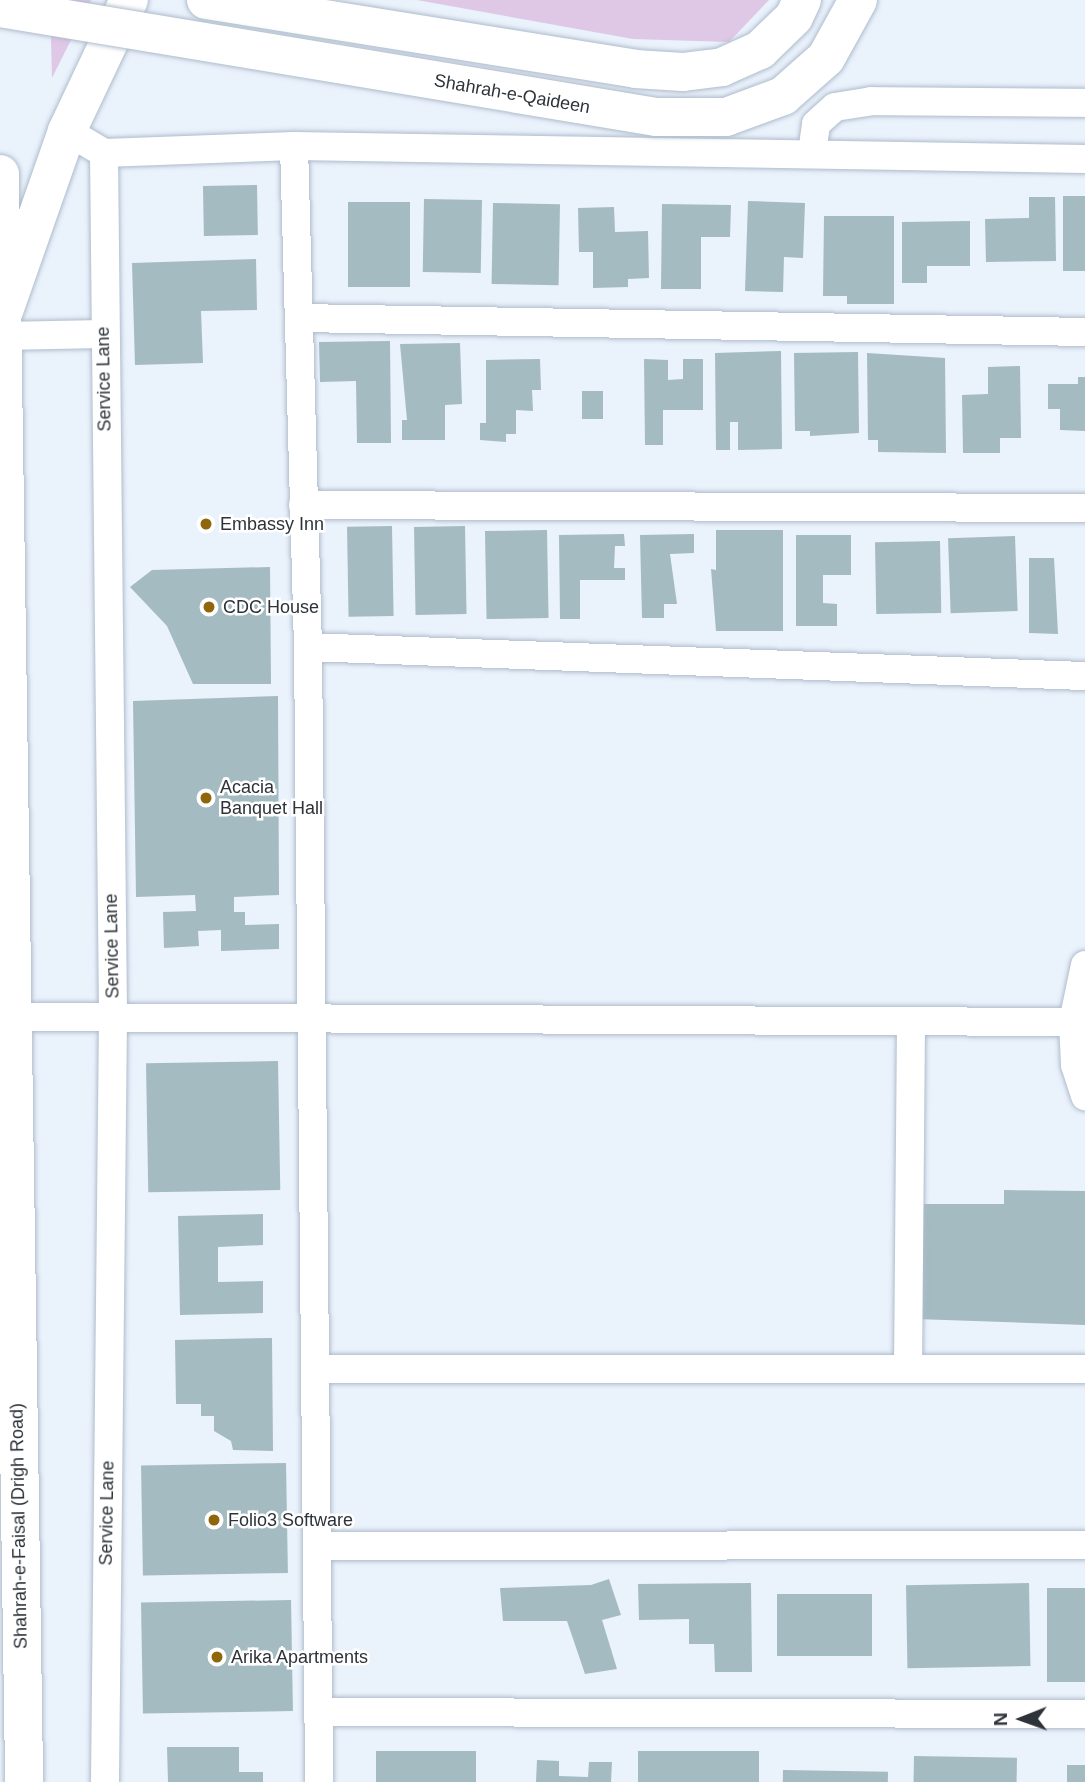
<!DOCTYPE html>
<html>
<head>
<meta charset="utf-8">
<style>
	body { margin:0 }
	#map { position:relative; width:1085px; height:1782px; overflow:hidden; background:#eaf2fc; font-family:Arial,sans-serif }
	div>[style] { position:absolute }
	.green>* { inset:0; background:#dfc7e6 }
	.building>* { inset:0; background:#a4bbc1; transform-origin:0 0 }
	.roads { filter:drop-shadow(0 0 2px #aebccb) drop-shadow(0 0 2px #aebccb) }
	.minor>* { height:28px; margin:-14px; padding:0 14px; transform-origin:14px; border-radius:14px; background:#fff }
	.primary>* { height:38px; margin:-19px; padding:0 19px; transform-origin:19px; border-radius:19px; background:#fff }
	.trunk>* { height:38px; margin:-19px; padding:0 19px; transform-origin:19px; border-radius:19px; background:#fff }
	.bridges { filter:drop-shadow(0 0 2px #aebccb) drop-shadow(0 0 2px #aebccb) }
	.primary-bridge>* { height:38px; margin:-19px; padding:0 19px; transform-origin:19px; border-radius:19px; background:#fff }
	.dots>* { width:19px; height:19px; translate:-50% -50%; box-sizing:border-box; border:4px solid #fff; border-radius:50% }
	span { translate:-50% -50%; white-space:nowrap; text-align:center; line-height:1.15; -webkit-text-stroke:5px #fff; paint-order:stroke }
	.street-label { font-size:18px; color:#2e3339 }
	.poi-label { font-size:18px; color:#2e3339 }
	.left { translate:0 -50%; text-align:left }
	.north { position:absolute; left:987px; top:1684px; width:70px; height:70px; -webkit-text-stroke:5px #fff; paint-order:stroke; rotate:269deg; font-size:19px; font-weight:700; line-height:28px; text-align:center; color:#2e3339 }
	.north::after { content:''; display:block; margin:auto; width:24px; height:32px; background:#2e3339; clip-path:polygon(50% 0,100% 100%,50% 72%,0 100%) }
</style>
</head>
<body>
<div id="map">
	<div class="green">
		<div style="clip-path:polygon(50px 0,91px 0,52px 78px)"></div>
		<div style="clip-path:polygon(417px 0,769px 0,729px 42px,633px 39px)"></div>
	</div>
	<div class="building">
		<div style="left:257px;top:185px;width:50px;height:54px;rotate:89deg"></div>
		<div style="left:1085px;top:196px;width:75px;height:22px;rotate:90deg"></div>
		<div style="clip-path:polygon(1029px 197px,1055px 197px,1056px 261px,986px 262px,985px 219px,1029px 218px)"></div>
		<div style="left:482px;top:200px;width:73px;height:58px;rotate:91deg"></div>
		<div style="clip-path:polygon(748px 201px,805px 203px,803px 258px,784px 257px,783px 292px,745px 291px)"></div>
		<div style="left:348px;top:202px;width:62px;height:85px"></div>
		<div style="left:493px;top:203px;width:67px;height:81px;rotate:1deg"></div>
		<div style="clip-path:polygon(662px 204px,731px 205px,730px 237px,701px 237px,701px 289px,661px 289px)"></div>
		<div style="clip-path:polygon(614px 207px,615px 232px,648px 231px,649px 278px,628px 279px,628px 287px,593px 288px,593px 252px,579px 252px,578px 208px)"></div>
		<div style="clip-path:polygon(824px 216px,894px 216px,894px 304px,847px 304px,847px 296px,823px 296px)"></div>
		<div style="clip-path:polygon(970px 221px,970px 266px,927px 266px,927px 283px,902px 283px,902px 222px)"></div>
		<div style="clip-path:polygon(256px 259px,257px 310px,201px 311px,203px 363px,135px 365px,132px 263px)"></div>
		<div style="clip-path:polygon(390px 341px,391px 443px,357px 443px,356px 381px,320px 382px,319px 342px)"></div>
		<div style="clip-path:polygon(460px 343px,462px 404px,445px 405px,445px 440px,402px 440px,402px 420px,407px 420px,400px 344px)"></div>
		<div style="clip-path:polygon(781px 351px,782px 449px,738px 450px,738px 422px,730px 422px,730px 450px,716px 450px,715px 353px)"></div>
		<div style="clip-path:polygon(858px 352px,859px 433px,810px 436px,810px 431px,795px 431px,794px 353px)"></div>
		<div style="clip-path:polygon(867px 353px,945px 358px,946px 453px,878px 452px,878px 440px,868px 440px)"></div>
		<div style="clip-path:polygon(540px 359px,541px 390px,532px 390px,533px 411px,516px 410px,516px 434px,506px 434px,506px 442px,480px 440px,480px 423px,486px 423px,486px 360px)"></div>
		<div style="clip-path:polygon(644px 359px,668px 360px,668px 380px,683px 379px,683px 359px,703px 359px,703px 410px,663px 410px,663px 445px,645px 445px)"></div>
		<div style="clip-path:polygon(1020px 366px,1021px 438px,1000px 438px,1000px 453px,963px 453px,962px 395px,988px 394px,988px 367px)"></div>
		<div style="clip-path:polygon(1078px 377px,1085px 377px,1085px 431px,1060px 430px,1060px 409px,1048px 409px,1048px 384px,1078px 384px)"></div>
		<div style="left:582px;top:391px;width:21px;height:28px"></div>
		<div style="left:392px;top:526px;width:90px;height:45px;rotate:89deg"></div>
		<div style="left:465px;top:526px;width:88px;height:51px;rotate:89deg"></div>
		<div style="left:547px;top:530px;width:88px;height:62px;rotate:89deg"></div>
		<div style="clip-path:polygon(716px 530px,783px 530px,783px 631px,716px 631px,711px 569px,716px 570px)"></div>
		<div style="clip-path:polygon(624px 534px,625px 546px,615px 546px,614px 568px,625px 568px,625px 580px,580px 580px,580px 619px,560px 619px,559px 535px)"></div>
		<div style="clip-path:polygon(694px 534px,694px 553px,670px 554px,677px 604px,664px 604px,664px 618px,642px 618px,640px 535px)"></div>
		<div style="clip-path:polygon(796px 535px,851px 535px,851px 575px,823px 575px,823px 603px,837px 604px,837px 626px,796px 626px)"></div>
		<div style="left:1015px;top:536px;width:75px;height:67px;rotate:88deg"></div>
		<div style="left:940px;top:541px;width:72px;height:65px;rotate:89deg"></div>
		<div style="clip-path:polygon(1029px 558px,1054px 558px,1058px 634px,1029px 633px)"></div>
		<div style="clip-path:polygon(270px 567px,271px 684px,193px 684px,167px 626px,130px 587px,152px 570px)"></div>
		<div style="clip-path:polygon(278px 696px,279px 895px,234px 897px,234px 912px,245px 912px,245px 925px,279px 924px,279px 949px,221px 951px,221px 930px,198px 931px,199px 946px,164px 948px,163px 912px,196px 911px,195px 895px,136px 897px,133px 701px)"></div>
		<div style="left:278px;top:1061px;width:129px;height:132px;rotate:89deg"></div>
		<div style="clip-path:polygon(1004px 1190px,1085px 1191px,1085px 1325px,916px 1319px,916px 1204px,1004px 1204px)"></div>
		<div style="clip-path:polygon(263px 1214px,263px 1245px,218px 1247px,218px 1282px,263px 1281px,263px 1313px,180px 1315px,178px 1216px)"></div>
		<div style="clip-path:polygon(272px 1338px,273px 1451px,233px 1450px,231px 1441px,214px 1431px,214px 1416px,201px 1416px,201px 1404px,176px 1404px,175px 1340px)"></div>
		<div style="left:286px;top:1463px;width:110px;height:145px;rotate:89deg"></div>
		<div style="clip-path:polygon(609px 1579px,621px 1615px,602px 1620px,617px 1669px,585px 1674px,567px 1621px,503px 1621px,500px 1588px,591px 1585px)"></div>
		<div style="clip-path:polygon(751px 1583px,752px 1672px,715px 1672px,714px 1644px,689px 1644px,689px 1619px,639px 1620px,638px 1584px)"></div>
		<div style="left:1029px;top:1583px;width:83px;height:123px;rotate:89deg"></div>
		<div style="left:1047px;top:1588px;width:38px;height:94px"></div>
		<div style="left:872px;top:1594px;width:62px;height:95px;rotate:90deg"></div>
		<div style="left:291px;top:1600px;width:111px;height:150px;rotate:89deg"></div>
		<div style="clip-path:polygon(167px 1747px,239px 1747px,239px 1772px,263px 1772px,263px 1782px,168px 1782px)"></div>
		<div style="left:476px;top:1751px;width:31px;height:100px;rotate:90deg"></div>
		<div style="left:638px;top:1751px;width:121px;height:31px"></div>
		<div style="left:914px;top:1756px;width:103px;height:26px;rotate:1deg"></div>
		<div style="clip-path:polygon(537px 1760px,559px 1761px,559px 1776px,588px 1777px,589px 1762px,612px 1762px,611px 1782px,536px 1782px)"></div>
		<div style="left:1067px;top:1765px;width:18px;height:17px"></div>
		<div style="left:783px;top:1770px;width:105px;height:12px;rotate:1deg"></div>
	</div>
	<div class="roads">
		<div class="minor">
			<div style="left:67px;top:131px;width:43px;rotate:30.7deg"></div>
			<div style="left:104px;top:153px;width:864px;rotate:89.4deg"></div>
			<div style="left:113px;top:1017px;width:765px;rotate:90.6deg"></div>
			<div style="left:294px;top:146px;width:791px;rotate:0.94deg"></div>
			<div style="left:104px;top:153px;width:190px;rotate:-2.1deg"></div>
			<div style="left:294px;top:146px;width:501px;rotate:88.4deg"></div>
			<div style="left:308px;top:647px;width:1135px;rotate:89.44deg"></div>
			<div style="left:812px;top:153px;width:29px;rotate:-82deg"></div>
			<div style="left:816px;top:124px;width:25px;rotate:-42deg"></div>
			<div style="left:835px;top:107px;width:36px;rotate:-9deg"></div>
			<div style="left:871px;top:101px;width:214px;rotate:0.5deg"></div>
			<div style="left:300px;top:318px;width:785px;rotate:1.02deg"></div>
			<div style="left:2px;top:336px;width:101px;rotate:-1.1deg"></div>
			<div style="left:303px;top:505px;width:782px;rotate:0.22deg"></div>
			<div style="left:308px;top:647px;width:778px;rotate:2.14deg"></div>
			<div style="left:1085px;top:965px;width:58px;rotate:101.9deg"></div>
			<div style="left:1073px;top:1022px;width:43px;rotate:87.3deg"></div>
			<div style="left:1075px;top:1065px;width:33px;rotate:72deg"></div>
			<div style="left:10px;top:1017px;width:1063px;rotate:0.27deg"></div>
			<div style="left:908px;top:1368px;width:346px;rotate:-89.5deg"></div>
			<div style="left:318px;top:1369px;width:767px"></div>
			<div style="left:319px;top:1546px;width:766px;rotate:-0.07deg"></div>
			<div style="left:320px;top:1712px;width:765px;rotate:0.15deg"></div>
		</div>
		<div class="primary">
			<div style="left:206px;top:0;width:435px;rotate:9.1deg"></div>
			<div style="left:635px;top:69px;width:48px;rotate:3.6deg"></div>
			<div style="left:683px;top:72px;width:39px;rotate:-7deg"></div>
			<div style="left:722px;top:67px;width:42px;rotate:-24.1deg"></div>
			<div style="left:760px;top:50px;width:47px;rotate:-44.1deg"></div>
			<div style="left:794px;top:17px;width:19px;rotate:-65deg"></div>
			<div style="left:4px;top:311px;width:191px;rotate:-70.7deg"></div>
			<div style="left:67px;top:131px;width:145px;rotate:-64.7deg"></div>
		</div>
		<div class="trunk">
			<div style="left:0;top:174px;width:1608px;rotate:89.14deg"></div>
		</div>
	</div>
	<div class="bridges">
		<div class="primary-bridge">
			<div style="left:0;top:8px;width:665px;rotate:9.43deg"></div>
			<div style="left:656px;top:117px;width:70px"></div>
			<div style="left:726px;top:117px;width:61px;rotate:-20.2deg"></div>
			<div style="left:783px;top:96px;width:57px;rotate:-41.5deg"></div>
			<div style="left:826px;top:58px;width:66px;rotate:-61.1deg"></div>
		</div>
	</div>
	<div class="dots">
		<div style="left:206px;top:524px;background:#90660d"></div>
		<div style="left:209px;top:607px;background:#90660d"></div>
		<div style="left:206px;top:798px;background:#90660d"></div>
		<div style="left:214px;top:1520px;background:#90660d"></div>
		<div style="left:217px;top:1657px;background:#90660d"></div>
	</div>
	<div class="street-label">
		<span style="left:512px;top:94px;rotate:10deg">Shahrah-e-Qaideen</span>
		<span style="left:104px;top:379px;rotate:-91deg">Service Lane</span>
		<span style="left:112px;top:946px;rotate:-91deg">Service Lane</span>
		<span style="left:107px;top:1513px;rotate:-89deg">Service Lane</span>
		<span style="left:19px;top:1526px;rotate:-91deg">Shahrah-e-Faisal (Drigh Road)</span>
	</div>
	<div class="poi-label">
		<span class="left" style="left:220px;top:524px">Embassy Inn</span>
		<span class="left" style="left:223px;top:607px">CDC House</span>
		<span class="left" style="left:220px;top:798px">Acacia<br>Banquet Hall</span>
		<span class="left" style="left:228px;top:1520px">Folio3 Software</span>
		<span class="left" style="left:231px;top:1657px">Arika Apartments</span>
	</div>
	<div class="north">N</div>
</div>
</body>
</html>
